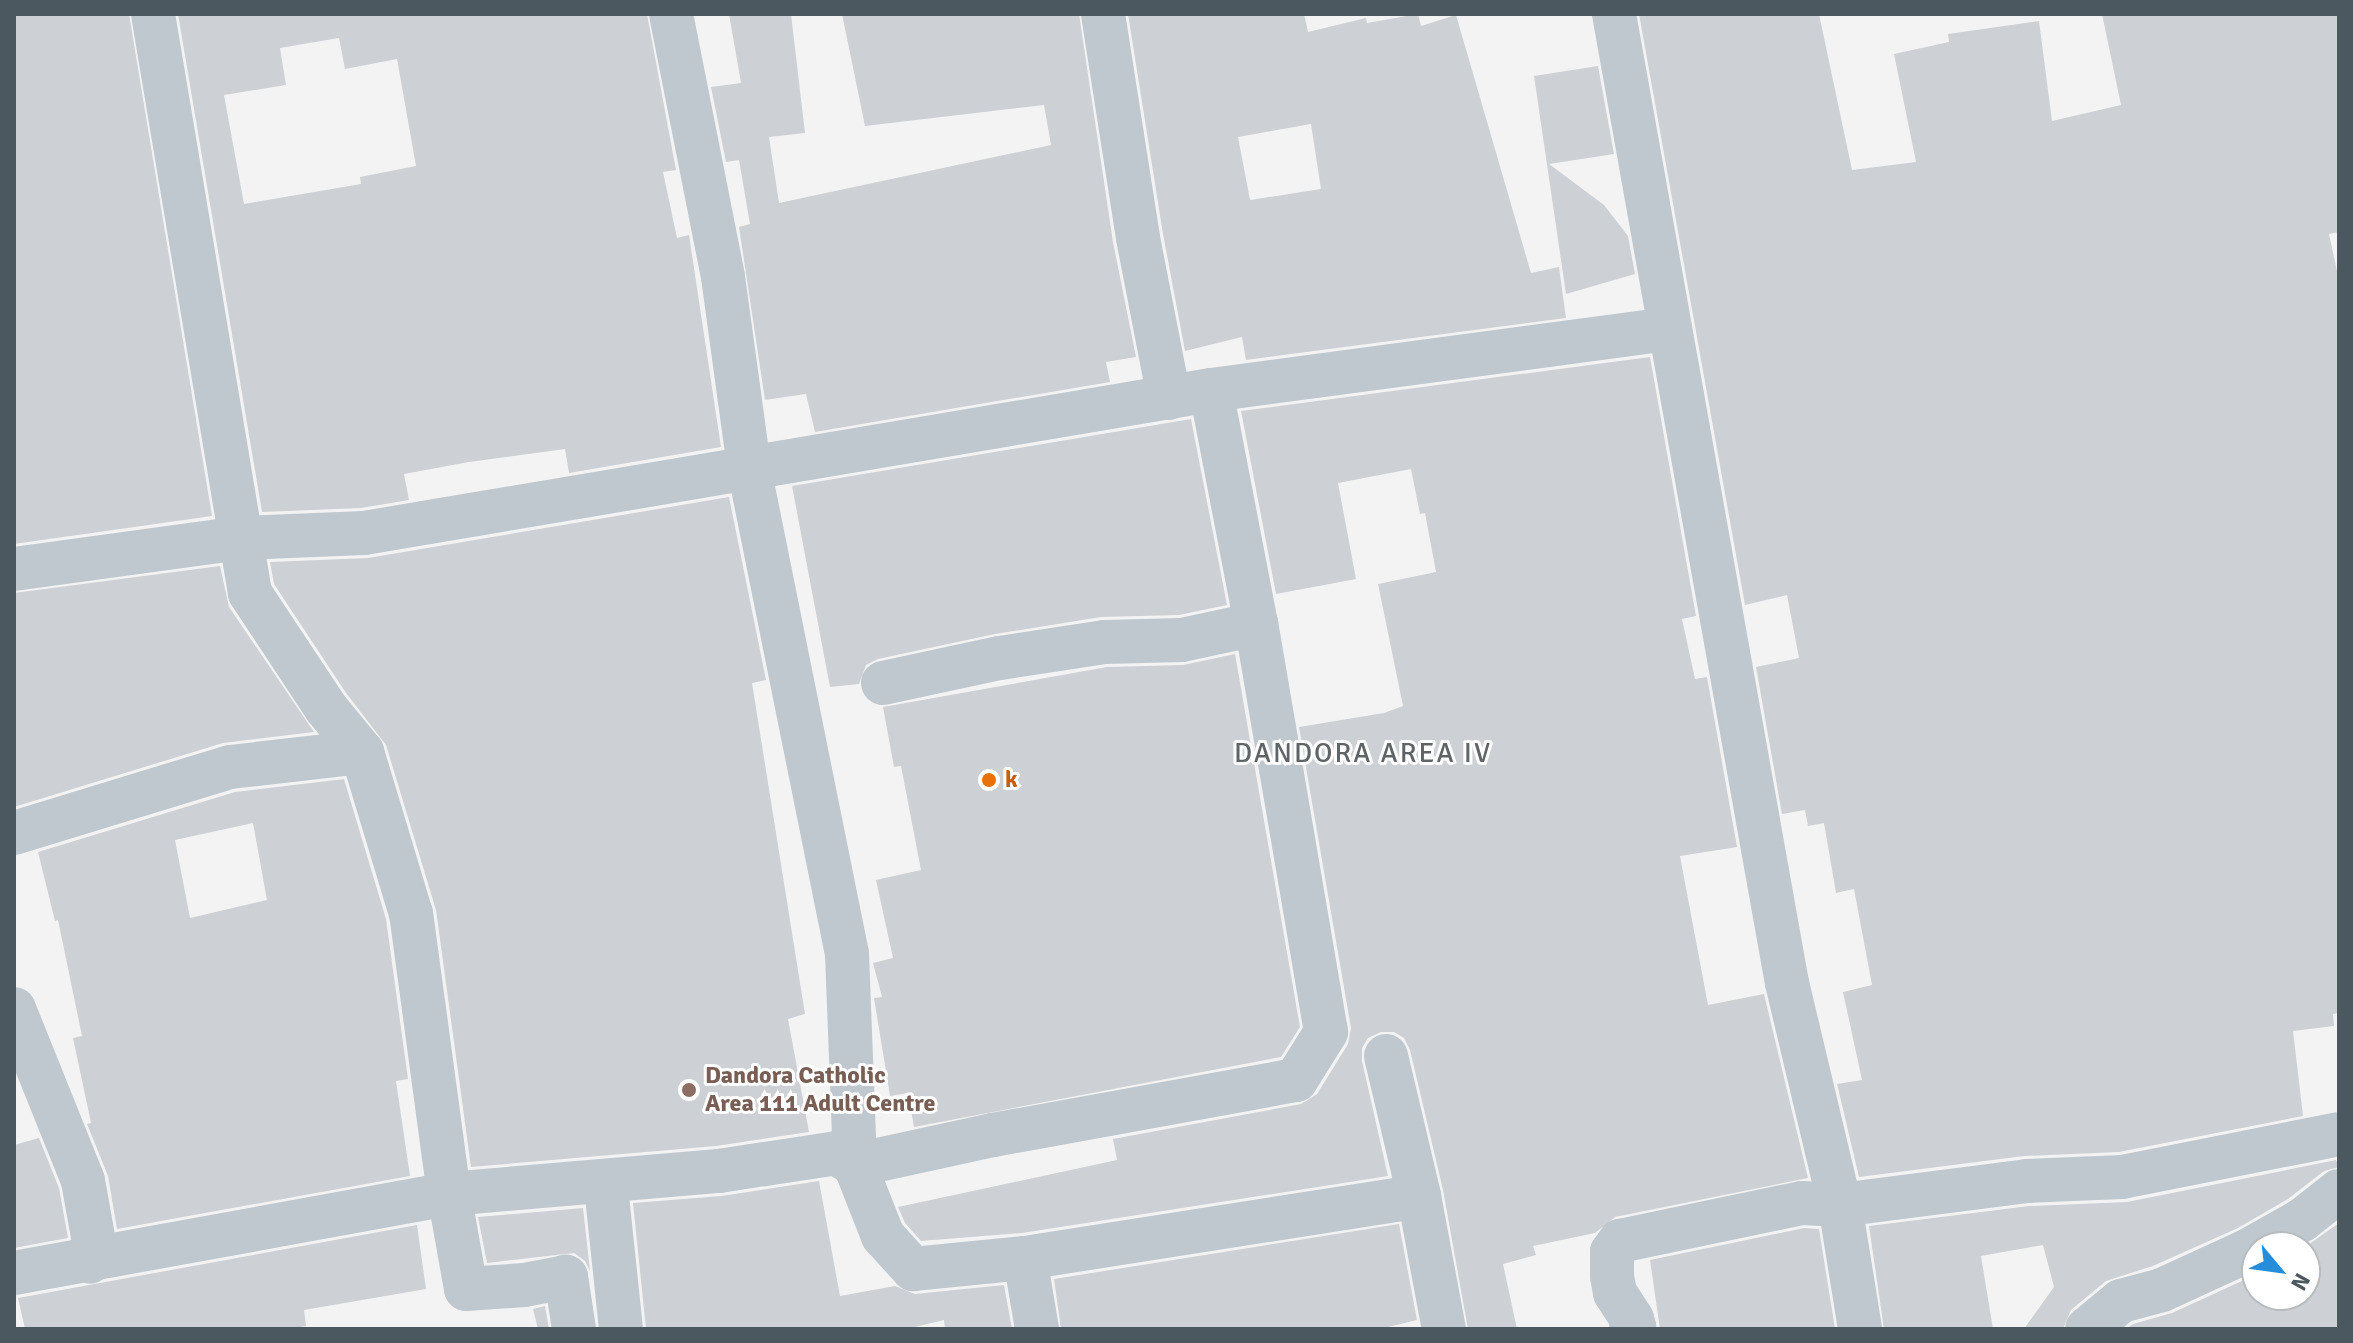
<!DOCTYPE html>
<html>
<head>
<meta charset="utf-8">
<style>
	body { margin:0 }
	#map { position:relative; width:2353px; height:1343px; overflow:hidden; background:#f4f3f3; font-family:Signika,sans-serif }
	div>[style] { position:absolute }
	.building>* { inset:0; background:#cdd0d4 }
	.minor>* { height:44px; margin:-22px; padding:0 22px; transform-origin:22px; border-radius:22px; background:#bfc8ce }
	.dots>* { width:22px; height:22px; translate:-50% -50%; box-sizing:border-box; border:4px solid #fff; border-radius:50% }
	span { translate:-50% -50%; white-space:nowrap; text-align:center; line-height:1.15; -webkit-text-stroke:6px #fff; paint-order:stroke }
	.food-label { font-size:24px; color:#c56008; font-weight:700 }
	.left { translate:0 -50%; text-align:left }
	.education-label { font-size:24px; color:#785e54; font-weight:700 }
	.quarter-label { font-size:28px; color:#5f6467; letter-spacing:2px }
	.frame { position:absolute; inset:0; border:16px solid #4b585f; pointer-events:none }
	.north { position:absolute; left:2241px; top:1231px; width:80px; height:80px; box-sizing:border-box; background:#fff; border:2px solid #b7bcbf; border-radius:50%; rotate:119deg; font-size:22px; font-weight:700; line-height:32px; text-align:center; color:#4b585f }
	.north::after { content:''; display:block; margin:auto; width:28px; height:36px; background:#268ddb; clip-path:polygon(50% 0,100% 100%,50% 72%,0 100%) }
</style>
</head>
<body>
<div id="map">
	<div class="building">
		<div style="clip-path:polygon(14px 14px,129px 14px,212px 516px,14px 544px)"></div>
		<div style="clip-path:polygon(evenodd,178px 14px,647px 14px,676px 170px,663px 172px,677px 238px,689px 235px,721px 447px,569px 473px,565px 449px,469px 462px,404px 474px,409px 500px,361px 508px,262px 512px,178px 14px,339px 38px,345px 69px,397px 59px,416px 166px,360px 177px,361px 184px,244px 204px,224px 95px,286px 85px,280px 48px,339px 38px)"></div>
		<div style="clip-path:polygon(729px 14px,791px 14px,805px 133px,769px 137px,779px 203px,1051px 145px,1044px 105px,865px 126px,842px 14px,1079px 14px,1113px 242px,1136px 357px,1106px 362px,1110px 382px,815px 432px,806px 394px,765px 400px,739px 227px,750px 224px,739px 160px,726px 162px,711px 87px,741px 83px)"></div>
		<div style="clip-path:polygon(evenodd,1128px 14px,1304px 14px,1308px 32px,1366px 18px,1367px 23px,1418px 14px,1421px 26px,1456px 15px,1531px 273px,1559px 267px,1566px 318px,1246px 360px,1242px 337px,1185px 351px,1163px 234px,1128px 14px,1311px 124px,1321px 189px,1250px 200px,1238px 137px,1311px 124px)"></div>
		<div style="clip-path:polygon(1639px 14px,1819px 14px,1852px 170px,1916px 162px,1894px 54px,1949px 42px,1948px 34px,2039px 21px,2052px 121px,2121px 105px,2102px 14px,2339px 14px,2339px 232px,2329px 234px,2339px 280px,2339px 1013px,2333px 1014px,2334px 1026px,2293px 1031px,2303px 1116px,2119px 1152px,2024px 1156px,1859px 1177px,1837px 1084px,1862px 1080px,1843px 992px,1872px 985px,1854px 889px,1836px 893px,1824px 823px,1808px 826px,1805px 810px,1782px 814px,1756px 667px,1799px 658px,1787px 595px,1745px 605px)"></div>
		<div style="clip-path:polygon(1598px 66px,1614px 154px,1549px 164px,1604px 205px,1628px 236px,1635px 274px,1566px 294px,1534px 76px)"></div>
		<div style="clip-path:polygon(1650px 357px,1696px 616px,1682px 619px,1695px 679px,1707px 677px,1737px 847px,1680px 856px,1708px 1005px,1764px 994px,1808px 1178px,1615px 1217px,1595px 1233px,1533px 1246px,1536px 1255px,1503px 1264px,1517px 1329px,1468px 1329px,1443px 1190px,1410px 1050px,1404px 1038px,1394px 1032px,1381px 1032px,1368px 1038px,1362px 1048px,1362px 1061px,1388px 1176px,1022px 1233px,921px 1241px,905px 1223px,898px 1207px,1117px 1160px,1113px 1139px,1301px 1104px,1317px 1094px,1348px 1044px,1351px 1028px,1299px 727px,1384px 713px,1403px 706px,1378px 584px,1436px 572px,1425px 513px,1420px 514px,1411px 469px,1338px 483px,1356px 579px,1276px 594px,1241px 411px)"></div>
		<div style="clip-path:polygon(1191px 419px,1227px 605px,1179px 615px,1101px 617px,995px 634px,878px 659px,866px 665px,859px 684px,830px 687px,792px 486px)"></div>
		<div style="clip-path:polygon(729px 497px,766px 680px,752px 683px,805px 1014px,788px 1019px,809px 1132px,716px 1146px,471px 1167px,436px 910px,386px 745px,346px 693px,274px 584px,270px 562px,368px 558px)"></div>
		<div style="clip-path:polygon(220px 566px,229px 607px,314px 732px,223px 743px,14px 807px,14px 593px)"></div>
		<div style="clip-path:polygon(1235px 654px,1300px 1027px,1281px 1057px,914px 1127px,908px 1093px,890px 1096px,874px 998px,882px 997px,873px 963px,893px 958px,876px 880px,921px 870px,901px 766px,894px 767px,883px 707px,1107px 667px,1183px 665px)"></div>
		<div style="clip-path:polygon(evenodd,344px 779px,386px 919px,408px 1079px,396px 1081px,410px 1176px,117px 1229px,108px 1176px,87px 1124px,91px 1123px,73px 1038px,82px 1036px,58px 920px,55px 921px,38px 852px,235px 792px,344px 779px,253px 823px,267px 900px,190px 918px,175px 840px,253px 823px)"></div>
		<div style="clip-path:polygon(39px 1138px,59px 1188px,68px 1238px,14px 1248px,14px 1145px)"></div>
		<div style="clip-path:polygon(2336px 1160px,2339px 1167px,2324px 1171px,2288px 1199px,2238px 1228px,2153px 1266px,2106px 1281px,2071px 1310px,2063px 1329px,2024px 1329px,2054px 1287px,2043px 1245px,1981px 1256px,1993px 1329px,1884px 1329px,1869px 1226px,2029px 1206px,2127px 1202px)"></div>
		<div style="clip-path:polygon(819px 1181px,840px 1296px,895px 1286px,915px 1294px,1004px 1285px,1012px 1329px,945px 1329px,944px 1320px,906px 1329px,646px 1329px,633px 1203px,721px 1196px)"></div>
		<div style="clip-path:polygon(583px 1208px,590px 1271px,585px 1261px,574px 1253px,487px 1263px,478px 1217px)"></div>
		<div style="clip-path:polygon(2339px 1223px,2339px 1329px,2126px 1329px,2133px 1324px,2172px 1313px,2257px 1274px,2257px 1295px,2305px 1295px,2305px 1247px)"></div>
		<div style="clip-path:polygon(1399px 1224px,1417px 1320px,1380px 1329px,1061px 1329px,1054px 1279px)"></div>
		<div style="clip-path:polygon(417px 1225px,426px 1289px,304px 1310px,306px 1326px,288px 1329px,25px 1329px,18px 1298px)"></div>
		<div style="clip-path:polygon(1804px 1228px,1819px 1229px,1835px 1329px,1660px 1329px,1650px 1260px)"></div>
		<div style="clip-path:polygon(545px 1306px,549px 1329px,538px 1329px,533px 1309px)"></div>
	</div>
	<div class="minor">
		<div style="left:671px;top:14px;width:268px;rotate:78.8deg"></div>
		<div style="left:723px;top:277px;width:193px;rotate:82.2deg"></div>
		<div style="left:749px;top:468px;width:496px;rotate:78.6deg"></div>
		<div style="left:847px;top:954px;width:211px;rotate:87.8deg"></div>
		<div style="left:855px;top:1165px;width:76px;rotate:68.5deg"></div>
		<div style="left:883px;top:1236px;width:45px;rotate:47.7deg"></div>
		<div style="left:913px;top:1269px;width:113px;rotate:-5.6deg"></div>
		<div style="left:1025px;top:1258px;width:399px;rotate:-8.9deg"></div>
		<div style="left:1103px;top:14px;width:227px;rotate:81.1deg"></div>
		<div style="left:1138px;top:238px;width:163px;rotate:79deg"></div>
		<div style="left:1614px;top:14px;width:984px;rotate:79.88deg"></div>
		<div style="left:1787px;top:983px;width:228px;rotate:76.6deg"></div>
		<div style="left:1840px;top:1205px;width:126px;rotate:80.8deg"></div>
		<div style="left:14px;top:569px;width:227px;rotate:-7.8deg"></div>
		<div style="left:239px;top:538px;width:125px;rotate:-2.3deg"></div>
		<div style="left:364px;top:533px;width:859px;rotate:-9.58deg"></div>
		<div style="left:1211px;top:390px;width:463px;rotate:-7.6deg"></div>
		<div style="left:883px;top:683px;width:120px;rotate:-12.1deg"></div>
		<div style="left:1000px;top:658px;width:106px;rotate:-8.7deg"></div>
		<div style="left:1105px;top:642px;width:77px;rotate:-1.5deg"></div>
		<div style="left:1182px;top:640px;width:76px;rotate:-12.2deg"></div>
		<div style="left:14px;top:833px;width:226px;rotate:-17deg"></div>
		<div style="left:230px;top:767px;width:133px;rotate:-6.5deg"></div>
		<div style="left:14px;top:1009px;width:185px;rotate:68.1deg"></div>
		<div style="left:83px;top:1181px;width:62px;rotate:79.8deg"></div>
		<div style="left:94px;top:1242px;width:20px;rotate:101deg"></div>
		<div style="left:1386px;top:1056px;width:144px;rotate:76.7deg"></div>
		<div style="left:1419px;top:1196px;width:135px;rotate:79.4deg"></div>
		<div style="left:609px;top:1181px;width:15px;rotate:98deg"></div>
		<div style="left:607px;top:1196px;width:134px;rotate:84deg"></div>
		<div style="left:1025px;top:1258px;width:72px;rotate:80.4deg"></div>
		<div style="left:14px;top:1273px;width:442px;rotate:-10.3deg"></div>
		<div style="left:449px;top:1194px;width:283px;rotate:-97.7deg"></div>
		<div style="left:411px;top:914px;width:169px;rotate:-106.8deg"></div>
		<div style="left:362px;top:752px;width:57px;rotate:-129.3deg"></div>
		<div style="left:326px;top:708px;width:138px;rotate:-123.5deg"></div>
		<div style="left:250px;top:593px;width:587px;rotate:-99.51deg"></div>
		<div style="left:574px;top:1329px;width:53px;rotate:-98.7deg"></div>
		<div style="left:566px;top:1277px;width:43px;rotate:169.2deg"></div>
		<div style="left:524px;top:1285px;width:58px;rotate:176.1deg"></div>
		<div style="left:466px;top:1289px;width:97px;rotate:-100.1deg"></div>
		<div style="left:449px;top:1194px;width:271px;rotate:-4.9deg"></div>
		<div style="left:719px;top:1171px;width:118px;rotate:-8.7deg"></div>
		<div style="left:836px;top:1153px;width:22px;rotate:32deg"></div>
		<div style="left:855px;top:1165px;width:141px;rotate:-12.3deg"></div>
		<div style="left:993px;top:1135px;width:308px;rotate:-10.3deg"></div>
		<div style="left:1296px;top:1080px;width:57px;rotate:-58deg"></div>
		<div style="left:1326px;top:1032px;width:414px;rotate:-99.7deg"></div>
		<div style="left:1256px;top:624px;width:238px;rotate:-100.9deg"></div>
		<div style="left:1631px;top:1329px;width:4px;rotate:-34deg"></div>
		<div style="left:1634px;top:1327px;width:8px;rotate:-104deg"></div>
		<div style="left:1632px;top:1319px;width:31px;rotate:-123deg"></div>
		<div style="left:1615px;top:1293px;width:17px;rotate:-100deg"></div>
		<div style="left:1612px;top:1276px;width:24px;rotate:-90deg"></div>
		<div style="left:1612px;top:1252px;width:14px;rotate:-54deg"></div>
		<div style="left:1620px;top:1241px;width:186px;rotate:-11.8deg"></div>
		<div style="left:1802px;top:1203px;width:38px;rotate:3deg"></div>
		<div style="left:1840px;top:1205px;width:189px;rotate:-7.3deg"></div>
		<div style="left:2027px;top:1181px;width:95px;rotate:-2.4deg"></div>
		<div style="left:2122px;top:1177px;width:221px;rotate:-11.2deg"></div>
		<div style="left:2087px;top:1329px;width:44px;rotate:-39.5deg"></div>
		<div style="left:2121px;top:1301px;width:42px;rotate:-15deg"></div>
		<div style="left:2162px;top:1290px;width:96px;rotate:-24.7deg"></div>
		<div style="left:2249px;top:1250px;width:61px;rotate:-29.5deg"></div>
		<div style="left:2302px;top:1220px;width:47px;rotate:-38.1deg"></div>
	</div>
	<div class="dots">
		<div style="left:989px;top:780px;background:#e8710a"></div>
		<div style="left:689px;top:1090px;background:#8d6e63"></div>
	</div>
	<div class="food-label">
		<span class="left" style="left:1005px;top:780px">k</span>
	</div>
	<div class="education-label">
		<span class="left" style="left:705px;top:1090px">Dandora Catholic<br>Area 111 Adult Centre</span>
	</div>
	<div class="quarter-label">
		<span style="left:1363px;top:753px">DANDORA AREA IV</span>
	</div>
	<div class="frame"></div>
	<div class="north">N</div>
</div>
</body>
</html>
